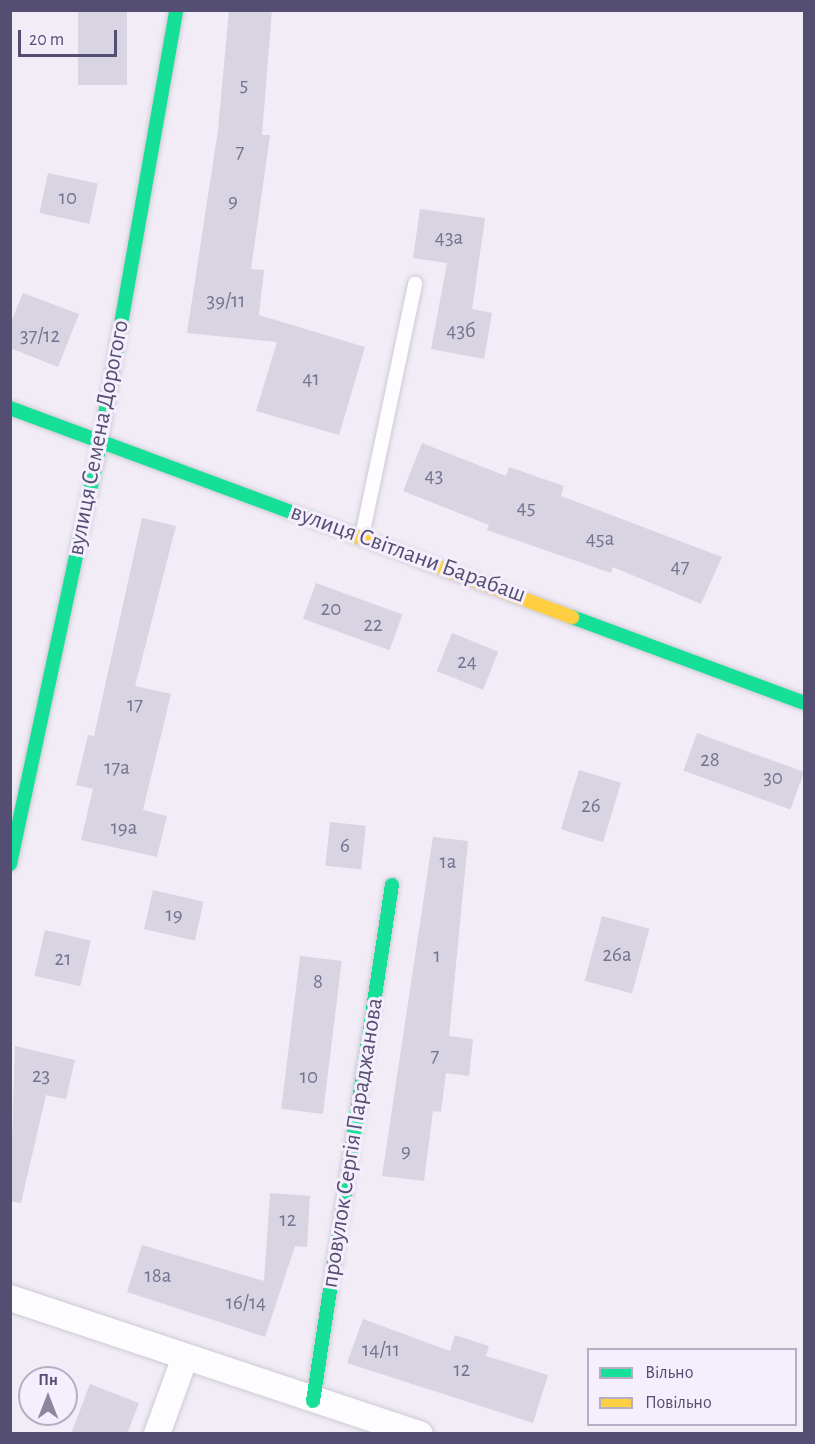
<!DOCTYPE html>
<html>
<head>
<meta charset="utf-8">
<style>
	body { margin:0 }
	#map { position:relative; width:815px; height:1444px; overflow:hidden; background:#f1ecf6; font-family:"Alegreya Sans",sans-serif }
	div>[style] { position:absolute }
	.building>* { inset:0; background:#d8d4e2; transform-origin:0 0 }
	.roads { filter:drop-shadow(0 0 2px #cecad5) drop-shadow(0 0 2px #cecad5) }
	.lane>* { height:14px; margin:-7px; padding:0 7px; transform-origin:7px; border-radius:7px; background:#fdfcfe }
	.street>* { height:26px; margin:-13px; padding:0 13px; transform-origin:13px; border-radius:13px; background:#fdfcfe }
	.fast>* { height:14px; margin:-7px; padding:0 7px; transform-origin:7px; border-radius:7px; background:#16e098 }
	.slow>* { height:14px; margin:-7px; padding:0 7px; transform-origin:7px; border-radius:7px; background:#ffcf43 }
	span { translate:-50% -50%; white-space:nowrap; text-align:center; line-height:1.15; -webkit-text-stroke:6px #f5eefd; paint-order:stroke }
	.number-label { font-size:21px; color:#777290 }
	.number-label span { -webkit-text-stroke-width:0 }
	.street-label { font-size:24px; color:#544f72 }
	.frame { position:absolute; inset:0; border:12px solid #544f72; pointer-events:none }
	.legend { position:absolute; left:587px; top:1348px; width:210px; height:78px; box-sizing:border-box; background:#f5eefd; border:2px solid #b5aec5; margin:0; padding:8px 10px; list-style:none; font-size:18px; color:#544f72 }
	.legend li { display:flex; align-items:center; gap:12px; height:30px }
	.legend b { width:30px; border:2px solid #b5aec5 }
	.north { position:absolute; left:18px; top:1366px; width:60px; height:60px; box-sizing:border-box; background:#f5eefd; border:2px solid #b5aec5; border-radius:50%; rotate:0deg; font-size:16px; font-weight:700; line-height:24px; text-align:center; color:#544f72 }
	.north::after { content:''; display:block; margin:auto; width:21px; height:27px; background:#8b86a0; clip-path:polygon(50% 0,100% 100%,50% 72%,0 100%) }
	.scale { position:absolute; left:18px; top:30px; width:99px; height:27px; box-sizing:border-box; border:3px solid #544f72; border-top:0; padding-left:8px; font-size:18px; line-height:21px; white-space:nowrap; color:#544f72; -webkit-text-stroke:4px #f5eefd; paint-order:stroke }
</style>
</head>
<body>
<div id="map">
	<div class="building">
		<div style="left:78px;top:10px;width:49px;height:75px"></div>
		<div style="clip-path:polygon(229px 10px,272px 10px,262px 135px,270px 135px,251px 269px,264px 270px,259px 315px,365px 347px,339px 435px,256px 411px,277px 342px,187px 333px,218px 130px)"></div>
		<div style="left:48px;top:173px;width:51px;height:41px;rotate:12deg"></div>
		<div style="clip-path:polygon(420px 209px,485px 218px,472px 309px,492px 313px,484px 359px,431px 349px,447px 263px,413px 258px)"></div>
		<div style="clip-path:polygon(23px 293px,79px 314px,58px 367px,10px 348px,10px 324px)"></div>
		<div style="clip-path:polygon(422px 443px,506px 476px,509px 467px,564px 486px,561px 496px,722px 557px,701px 604px,613px 567px,611px 573px,487px 530px,489px 525px,403px 491px)"></div>
		<div style="clip-path:polygon(142px 518px,176px 526px,135px 686px,171px 694px,143px 810px,167px 816px,157px 857px,81px 840px,93px 789px,76px 785px,88px 735px,94px 736px)"></div>
		<div style="left:316px;top:583px;width:92px;height:38px;rotate:20deg"></div>
		<div style="left:452px;top:633px;width:50px;height:41px;rotate:22deg"></div>
		<div style="left:697px;top:733px;width:114px;height:40px;rotate:20deg"></div>
		<div style="left:579px;top:770px;width:44px;height:62px;rotate:17deg"></div>
		<div style="left:330px;top:822px;width:36px;height:44px;rotate:6deg"></div>
		<div style="clip-path:polygon(433px 837px,468px 841px,449px 1036px,473px 1039px,469px 1076px,446px 1073px,441px 1112px,433px 1111px,424px 1181px,382px 1176px)"></div>
		<div style="left:153px;top:890px;width:52px;height:40px;rotate:13deg"></div>
		<div style="left:602px;top:916px;width:49px;height:67px;rotate:15deg"></div>
		<div style="left:45px;top:930px;width:47px;height:47px;rotate:13deg"></div>
		<div style="left:300px;top:956px;width:42px;height:154px;rotate:7deg"></div>
		<div style="clip-path:polygon(15px 1046px,75px 1060px,66px 1099px,46px 1095px,21px 1203px,10px 1201px)"></div>
		<div style="clip-path:polygon(270px 1193px,310px 1196px,307px 1247px,295px 1246px,265px 1337px,127px 1292px,142px 1245px,264px 1281px)"></div>
		<div style="clip-path:polygon(363px 1319px,450px 1351px,455px 1335px,489px 1346px,486px 1356px,548px 1375px,533px 1423px,347px 1363px)"></div>
		<div style="clip-path:polygon(90px 1384px,139px 1403px,127px 1434px,71px 1434px)"></div>
	</div>
	<div class="roads">
		<div class="lane">
			<div style="left:362px;top:536px;width:258px;rotate:-78.1deg"></div>
		</div>
		<div class="street">
			<div style="left:10px;top:1298px;width:432px;rotate:18.4deg"></div>
			<div style="left:157px;top:1434px;width:82px;rotate:-70deg"></div>
		</div>
		<div class="fast">
			<div style="left:10px;top:408px;width:369px;rotate:20.3deg"></div>
			<div style="left:572px;top:617px;width:247px;rotate:20.3deg"></div>
			<div style="left:10px;top:864px;width:431px;rotate:-77.9deg"></div>
			<div style="left:100px;top:443px;width:440px;rotate:-80deg"></div>
			<div style="left:313px;top:1401px;width:522px;rotate:-81.3deg"></div>
		</div>
		<div class="slow">
			<div style="left:356px;top:536px;width:231px;rotate:20.6deg"></div>
		</div>
	</div>
	<div class="number-label">
		<span style="left:244px;top:85px">5</span>
		<span style="left:240px;top:152px">7</span>
		<span style="left:68px;top:198px">10</span>
		<span style="left:233px;top:201px">9</span>
		<span style="left:449px;top:238px">43а</span>
		<span style="left:226px;top:301px">39/11</span>
		<span style="left:461px;top:331px">43б</span>
		<span style="left:40px;top:336px">37/12</span>
		<span style="left:311px;top:379px">41</span>
		<span style="left:434px;top:476px">43</span>
		<span style="left:526px;top:508px">45</span>
		<span style="left:600px;top:539px">45а</span>
		<span style="left:680px;top:567px">47</span>
		<span style="left:331px;top:609px">20</span>
		<span style="left:373px;top:625px">22</span>
		<span style="left:467px;top:662px">24</span>
		<span style="left:135px;top:705px">17</span>
		<span style="left:710px;top:760px">28</span>
		<span style="left:117px;top:768px">17а</span>
		<span style="left:773px;top:778px">30</span>
		<span style="left:591px;top:806px">26</span>
		<span style="left:124px;top:828px">19а</span>
		<span style="left:345px;top:846px">6</span>
		<span style="left:448px;top:862px">1а</span>
		<span style="left:174px;top:915px">19</span>
		<span style="left:617px;top:955px">26а</span>
		<span style="left:437px;top:956px">1</span>
		<span style="left:63px;top:959px">21</span>
		<span style="left:318px;top:982px">8</span>
		<span style="left:435px;top:1056px">7</span>
		<span style="left:41px;top:1076px">23</span>
		<span style="left:309px;top:1077px">10</span>
		<span style="left:406px;top:1151px">9</span>
		<span style="left:288px;top:1220px">12</span>
		<span style="left:158px;top:1276px">18а</span>
		<span style="left:246px;top:1303px">16/14</span>
		<span style="left:381px;top:1350px">14/11</span>
		<span style="left:462px;top:1370px">12</span>
	</div>
	<div class="street-label">
		<span style="left:99px;top:438px;rotate:-79deg">вулиця Семена Дорогого</span>
		<span style="left:408px;top:554px;rotate:20deg">вулиця Світлани Барабаш</span>
		<span style="left:353px;top:1143px;rotate:-81deg">провулок Сергія Параджанова</span>
	</div>
	<div class="frame"></div>
	<ul class="legend">
	<li><b style="height:8px;background:#16e098"></b>Вільно</li>
	<li><b style="height:8px;background:#ffcf43"></b>Повільно</li>
	</ul>
	<div class="north">Пн</div>
	<div class="scale">20 m</div>
</div>
</body>
</html>
